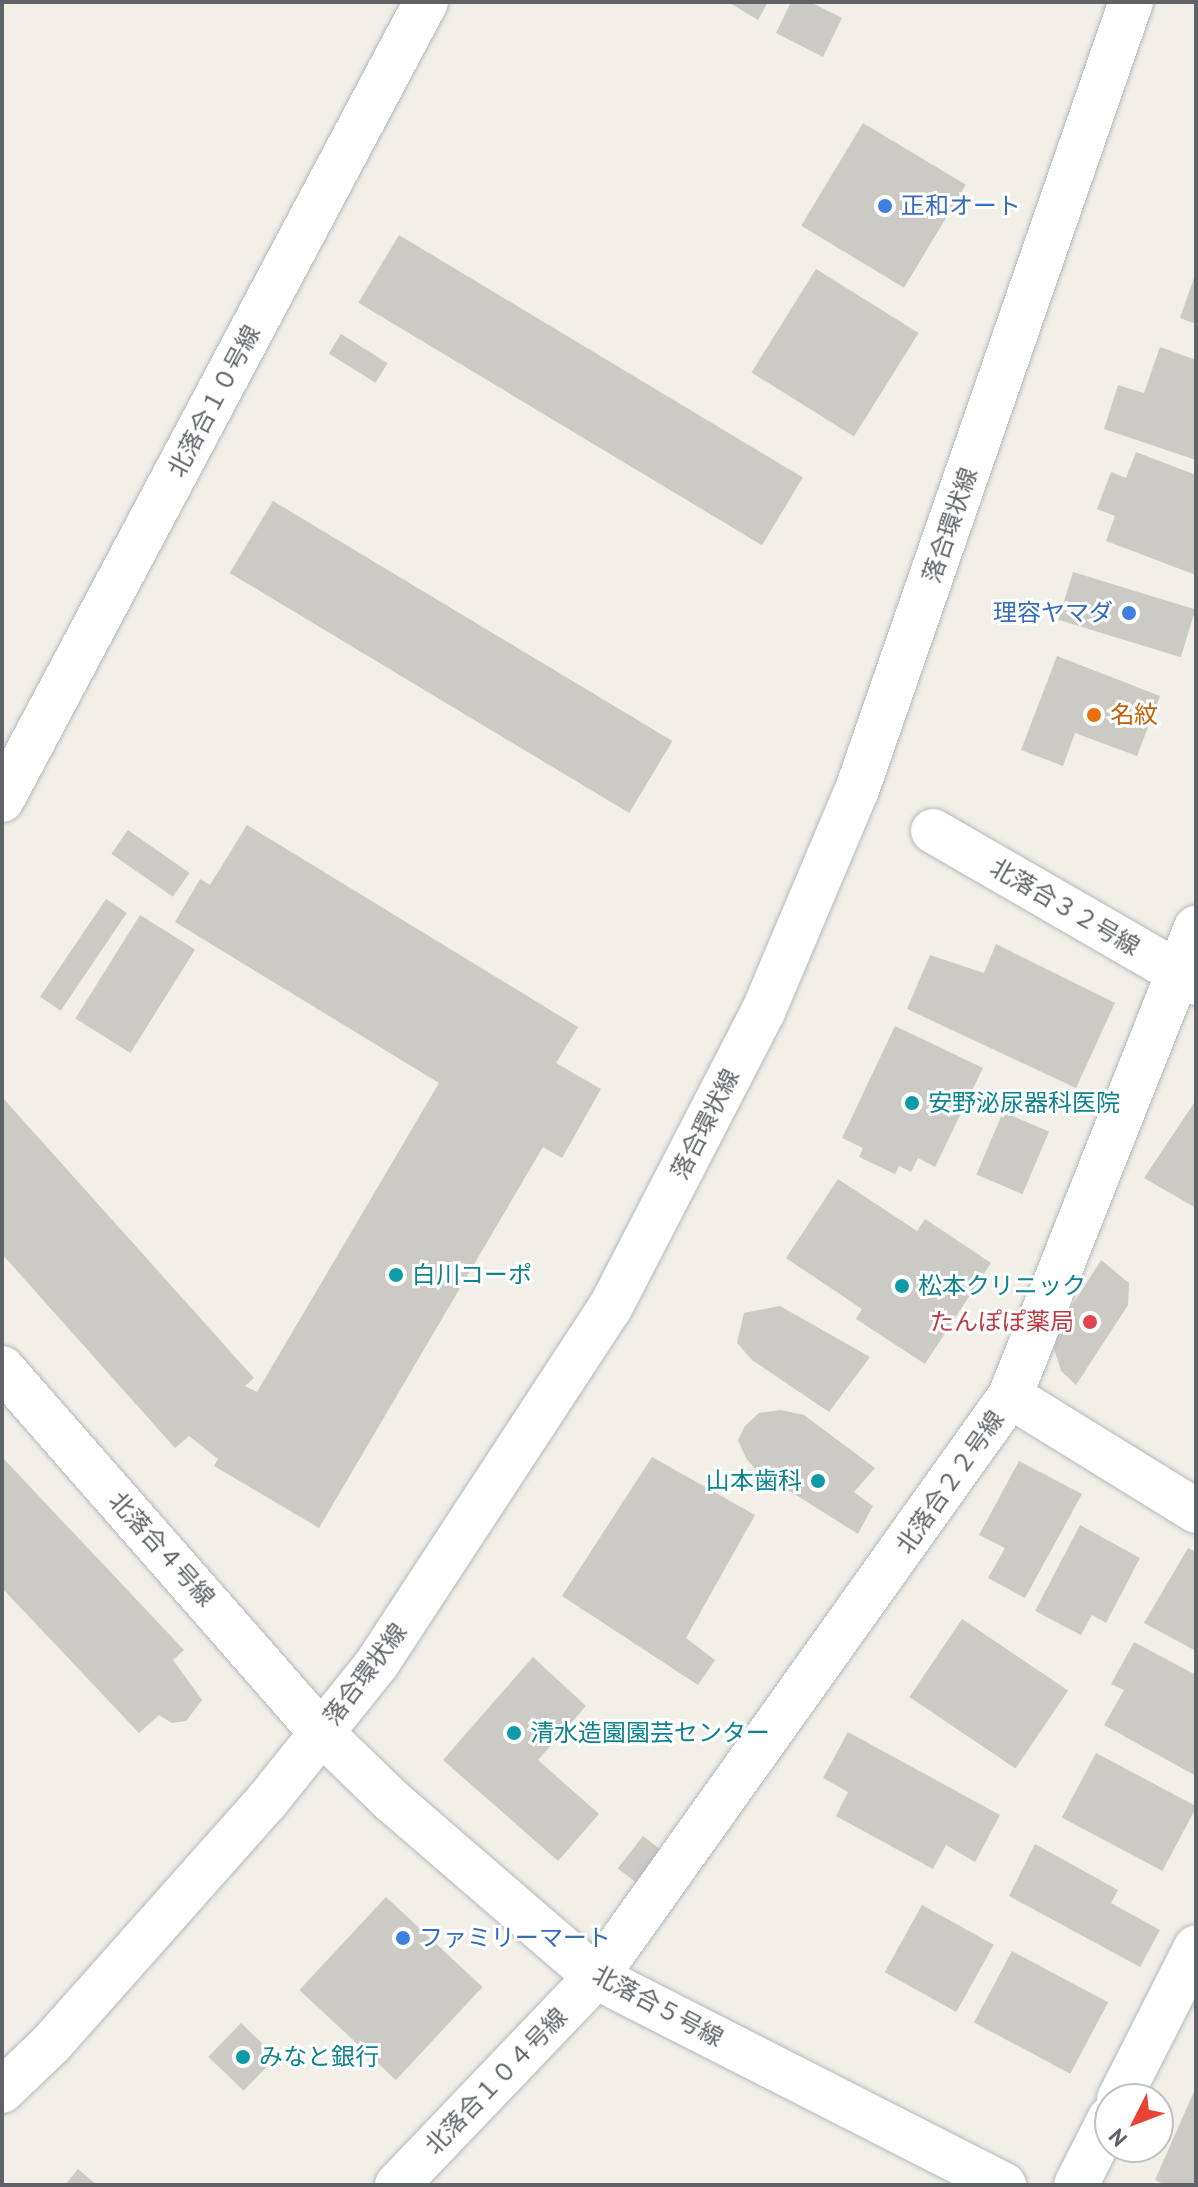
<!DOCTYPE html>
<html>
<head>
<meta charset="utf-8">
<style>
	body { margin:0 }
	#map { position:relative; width:1198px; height:2187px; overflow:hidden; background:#f1efe8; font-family:"PT Sans","Noto Sans JP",sans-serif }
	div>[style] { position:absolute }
	.building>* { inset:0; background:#cccac5; transform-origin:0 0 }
	.roads { filter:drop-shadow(0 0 2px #b5b8bc) drop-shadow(0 0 2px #b5b8bc) }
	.minor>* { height:44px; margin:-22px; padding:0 22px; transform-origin:22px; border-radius:22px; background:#fff }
	.tertiary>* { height:44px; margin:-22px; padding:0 22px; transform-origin:22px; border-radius:22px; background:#fff }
	.dots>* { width:22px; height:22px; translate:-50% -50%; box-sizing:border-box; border:4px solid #fff; border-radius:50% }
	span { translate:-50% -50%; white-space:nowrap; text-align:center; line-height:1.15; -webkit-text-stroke:6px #fff; paint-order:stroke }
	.shop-label { font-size:24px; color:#366cbe }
	.left { translate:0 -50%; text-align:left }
	.right { translate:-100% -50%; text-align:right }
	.street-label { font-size:24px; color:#5f6368 }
	.food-label { font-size:24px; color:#c56008 }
	.culture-label { font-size:24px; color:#0d838f }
	.health-label { font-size:24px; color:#be3a42 }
	.frame { position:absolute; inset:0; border:4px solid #5f6368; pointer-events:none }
	.north { position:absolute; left:1094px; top:2083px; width:80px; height:80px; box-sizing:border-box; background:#fff; border:2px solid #bfc1c3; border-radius:50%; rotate:228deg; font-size:22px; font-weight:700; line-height:32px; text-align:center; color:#5f6368 }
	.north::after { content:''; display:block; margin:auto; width:28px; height:36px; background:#ea4335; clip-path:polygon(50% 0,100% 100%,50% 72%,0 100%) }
</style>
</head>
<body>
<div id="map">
	<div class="building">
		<div style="clip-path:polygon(728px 2px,768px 2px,758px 20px)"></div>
		<div style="clip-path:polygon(791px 2px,810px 2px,842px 18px,823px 57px,776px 33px)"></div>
		<div style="left:863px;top:123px;width:120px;height:120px;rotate:31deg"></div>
		<div style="left:399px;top:235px;width:471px;height:79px;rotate:31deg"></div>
		<div style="left:816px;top:269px;width:121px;height:122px;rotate:32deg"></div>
		<div style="clip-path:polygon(1196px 272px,1196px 324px,1180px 318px)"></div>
		<div style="left:341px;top:334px;width:55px;height:23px;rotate:32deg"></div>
		<div style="clip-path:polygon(1160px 347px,1196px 360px,1196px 460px,1104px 429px,1118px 385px,1144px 393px)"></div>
		<div style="clip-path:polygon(1136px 452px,1196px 475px,1196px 575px,1106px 541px,1115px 516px,1097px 509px,1111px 472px,1126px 478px)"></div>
		<div style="left:273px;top:501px;width:466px;height:84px;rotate:31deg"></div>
		<div style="left:1073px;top:572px;width:128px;height:50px;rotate:17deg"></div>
		<div style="clip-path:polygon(1057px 656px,1160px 696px,1137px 756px,1075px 733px,1063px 766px,1021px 750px)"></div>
		<div style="clip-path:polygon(247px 825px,578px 1027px,556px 1063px,601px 1089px,562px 1158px,543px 1147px,319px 1528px,214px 1466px,218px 1459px,189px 1436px,175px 1448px,2px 1254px,2px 1097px,254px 1378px,245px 1386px,257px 1392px,439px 1083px,175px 922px,200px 879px,210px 885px)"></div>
		<div style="left:128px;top:830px;width:75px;height:29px;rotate:35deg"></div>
		<div style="left:106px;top:899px;width:25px;height:118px;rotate:34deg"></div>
		<div style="left:140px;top:915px;width:65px;height:122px;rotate:32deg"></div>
		<div style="clip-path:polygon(996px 944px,1115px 1003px,1076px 1088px,907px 1009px,930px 955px,984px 973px)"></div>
		<div style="clip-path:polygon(895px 1026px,983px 1068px,935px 1167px,918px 1158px,911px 1172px,899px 1166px,895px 1174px,859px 1157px,863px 1148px,842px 1138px)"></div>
		<div style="clip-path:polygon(1196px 1100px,1196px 1208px,1144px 1178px)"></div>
		<div style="left:1003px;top:1112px;width:50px;height:68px;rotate:23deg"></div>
		<div style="clip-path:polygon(838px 1179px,917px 1231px,925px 1219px,991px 1263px,925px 1364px,856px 1319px,862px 1309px,786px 1258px)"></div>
		<div style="clip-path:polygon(1101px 1260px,1129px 1283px,1128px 1305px,1076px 1385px,1061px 1371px,1051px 1339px)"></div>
		<div style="clip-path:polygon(780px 1306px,870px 1357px,829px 1412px,752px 1360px,737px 1343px,744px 1313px)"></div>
		<div style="clip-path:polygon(781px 1410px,804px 1415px,875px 1468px,854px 1492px,873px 1506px,858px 1534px,756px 1470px,746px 1458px,738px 1440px,745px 1426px,759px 1413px)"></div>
		<div style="clip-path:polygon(2px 1457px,184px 1650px,173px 1660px,202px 1700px,186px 1721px,172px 1723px,159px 1715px,139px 1733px,2px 1588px)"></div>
		<div style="clip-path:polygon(652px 1457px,755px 1515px,686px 1638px,715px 1660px,698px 1685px,562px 1596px)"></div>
		<div style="clip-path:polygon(1019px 1461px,1082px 1494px,1025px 1598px,988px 1578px,1005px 1548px,979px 1535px)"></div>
		<div style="clip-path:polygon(1080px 1525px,1140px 1558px,1106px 1623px,1092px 1615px,1081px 1635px,1035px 1611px)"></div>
		<div style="clip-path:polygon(1188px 1548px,1196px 1552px,1196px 1651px,1144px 1623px)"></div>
		<div style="left:962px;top:1619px;width:128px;height:94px;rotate:34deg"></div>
		<div style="clip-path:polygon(1134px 1642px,1196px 1675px,1196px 1776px,1104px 1725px,1124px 1690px,1111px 1684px)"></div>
		<div style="clip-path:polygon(533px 1657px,586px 1706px,538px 1760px,599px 1814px,558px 1861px,443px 1760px)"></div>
		<div style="clip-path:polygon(848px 1732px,1000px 1815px,975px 1862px,946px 1845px,933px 1869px,836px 1816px,848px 1792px,823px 1778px)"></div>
		<div style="left:1096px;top:1753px;width:114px;height:73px;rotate:28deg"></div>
		<div style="left:643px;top:1836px;width:24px;height:41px;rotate:38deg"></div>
		<div style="clip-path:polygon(1035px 1844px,1118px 1890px,1111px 1903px,1160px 1930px,1140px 1967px,1009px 1896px)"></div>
		<div style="left:386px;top:1897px;width:132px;height:127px;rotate:43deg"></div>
		<div style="left:922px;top:1905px;width:82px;height:77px;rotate:29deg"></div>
		<div style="left:1012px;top:1951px;width:109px;height:81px;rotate:28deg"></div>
		<div style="left:241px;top:2023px;width:49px;height:47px;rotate:44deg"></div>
		<div style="clip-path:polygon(1196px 2087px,1196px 2185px,1166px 2185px,1155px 2180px)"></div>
		<div style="clip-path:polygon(78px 2169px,97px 2185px,65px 2185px)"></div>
	</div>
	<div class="roads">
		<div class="minor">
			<div style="left:2px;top:800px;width:904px;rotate:-62.02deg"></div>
			<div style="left:933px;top:831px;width:304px;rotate:30deg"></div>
			<div style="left:2px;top:1368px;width:484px;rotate:48.8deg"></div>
			<div style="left:321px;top:1732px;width:99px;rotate:44.2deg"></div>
			<div style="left:392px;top:1801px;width:269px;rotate:40.8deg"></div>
			<div style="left:596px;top:1977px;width:458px;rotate:27deg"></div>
			<div style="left:1010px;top:1396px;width:219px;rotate:31.7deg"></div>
			<div style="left:1119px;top:2099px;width:170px;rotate:-63.1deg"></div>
			<div style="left:397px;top:2185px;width:288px;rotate:-46.3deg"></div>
			<div style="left:596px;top:1977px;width:713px;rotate:-54.53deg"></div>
			<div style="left:1010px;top:1396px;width:504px;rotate:-68.33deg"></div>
			<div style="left:1076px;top:2185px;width:75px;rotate:-63.1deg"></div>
		</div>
		<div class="tertiary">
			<div style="left:2px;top:2091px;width:68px;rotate:-43.8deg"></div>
			<div style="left:51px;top:2044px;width:324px;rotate:-48.4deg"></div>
			<div style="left:266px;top:1802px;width:179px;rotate:-51.3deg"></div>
			<div style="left:378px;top:1662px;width:423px;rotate:-56.8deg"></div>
			<div style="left:610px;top:1308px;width:333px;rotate:-62.7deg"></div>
			<div style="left:763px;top:1012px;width:241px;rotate:-67.1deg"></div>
			<div style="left:857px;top:790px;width:834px;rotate:-70.83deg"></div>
		</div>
	</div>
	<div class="dots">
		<div style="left:885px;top:206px;background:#3f7fe0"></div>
		<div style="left:1129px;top:613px;background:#3f7fe0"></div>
		<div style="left:1094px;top:715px;background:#e8710a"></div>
		<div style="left:912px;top:1103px;background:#0f9aa8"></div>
		<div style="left:396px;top:1275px;background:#0f9aa8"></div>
		<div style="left:902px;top:1286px;background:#0f9aa8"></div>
		<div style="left:1090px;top:1322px;background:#e0444e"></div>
		<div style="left:818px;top:1481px;background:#0f9aa8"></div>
		<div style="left:514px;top:1733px;background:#0f9aa8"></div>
		<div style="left:403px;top:1938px;background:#3f7fe0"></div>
		<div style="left:243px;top:2057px;background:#0f9aa8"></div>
	</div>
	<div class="shop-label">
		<span class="left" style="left:901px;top:206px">正和オート</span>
		<span class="right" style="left:1113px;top:613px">理容ヤマダ</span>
		<span class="left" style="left:419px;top:1938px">ファミリーマート</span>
	</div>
	<div class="street-label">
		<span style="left:214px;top:401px;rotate:-62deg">北落合１０号線</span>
		<span style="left:950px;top:525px;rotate:-71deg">落合環状線</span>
		<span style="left:1065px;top:907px;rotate:30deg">北落合３２号線</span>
		<span style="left:705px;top:1124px;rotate:-63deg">落合環状線</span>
		<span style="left:950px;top:1482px;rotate:-55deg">北落合２２号線</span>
		<span style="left:162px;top:1549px;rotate:48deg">北落合４号線</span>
		<span style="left:365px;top:1674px;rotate:-53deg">落合環状線</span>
		<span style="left:658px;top:2006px;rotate:28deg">北落合５号線</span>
		<span style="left:496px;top:2081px;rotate:-46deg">北落合１０４号線</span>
	</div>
	<div class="food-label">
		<span class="left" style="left:1110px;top:715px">名紋</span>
	</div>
	<div class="culture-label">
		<span class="left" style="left:928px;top:1103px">安野泌尿器科医院</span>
		<span class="left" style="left:412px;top:1275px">白川コーポ</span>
		<span class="left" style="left:918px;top:1286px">松本クリニック</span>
		<span class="right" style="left:802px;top:1481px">山本歯科</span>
		<span class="left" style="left:530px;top:1733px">清水造園園芸センター</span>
		<span class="left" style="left:259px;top:2057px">みなと銀行</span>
	</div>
	<div class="health-label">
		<span class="right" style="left:1074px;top:1322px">たんぽぽ薬局</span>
	</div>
	<div class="frame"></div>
	<div class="north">N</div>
</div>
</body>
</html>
